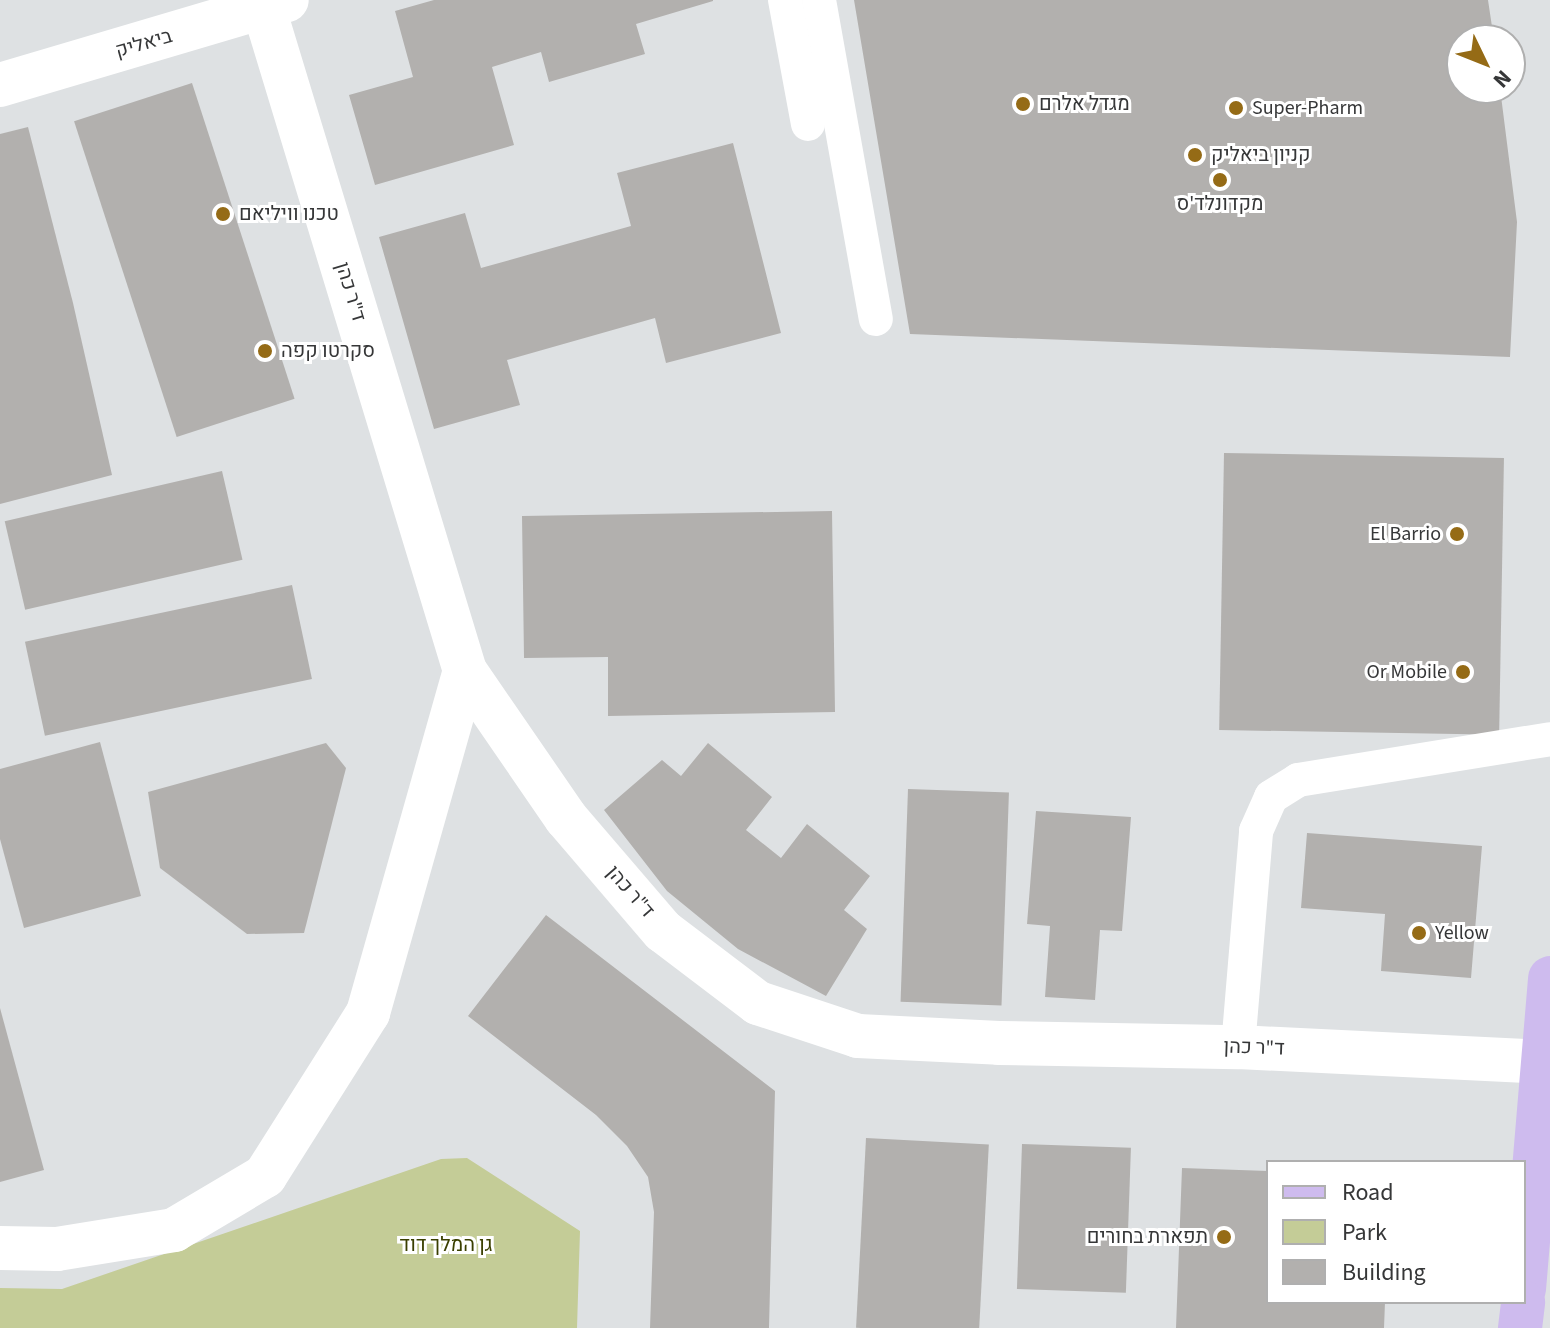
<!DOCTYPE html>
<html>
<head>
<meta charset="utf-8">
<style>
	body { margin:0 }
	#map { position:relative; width:1550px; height:1328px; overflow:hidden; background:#dee1e3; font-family:"Source Sans 3",Heebo,sans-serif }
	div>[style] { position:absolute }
	.green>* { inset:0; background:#c4cc97 }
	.building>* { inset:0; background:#b2b0ae; transform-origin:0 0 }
	.service>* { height:34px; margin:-17px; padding:0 17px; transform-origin:17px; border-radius:17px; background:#fff }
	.minor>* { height:44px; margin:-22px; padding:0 22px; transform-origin:22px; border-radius:22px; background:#fff }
	.tertiary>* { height:44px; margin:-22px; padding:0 22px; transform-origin:22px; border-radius:22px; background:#fff }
	.primary>* { height:44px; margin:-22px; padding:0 22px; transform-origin:22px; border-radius:22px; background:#cebbee }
	.dots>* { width:22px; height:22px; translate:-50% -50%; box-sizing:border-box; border:4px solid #fff; border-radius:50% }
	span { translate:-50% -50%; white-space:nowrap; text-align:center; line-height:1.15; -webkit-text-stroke:6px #fff; paint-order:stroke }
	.street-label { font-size:20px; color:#363738 }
	.poi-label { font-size:20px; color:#363738 }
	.left { translate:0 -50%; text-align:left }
	.right { translate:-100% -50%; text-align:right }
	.park-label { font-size:20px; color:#3a3f00 }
	.legend { position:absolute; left:1266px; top:1160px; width:260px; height:144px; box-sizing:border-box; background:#fff; border:2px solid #afafaf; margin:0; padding:10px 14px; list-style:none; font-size:24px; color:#363738 }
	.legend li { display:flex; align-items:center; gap:16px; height:40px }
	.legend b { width:40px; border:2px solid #afafaf }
	.north { position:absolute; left:1446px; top:24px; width:80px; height:80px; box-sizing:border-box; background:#fff; border:2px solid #afafaf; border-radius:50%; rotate:133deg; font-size:22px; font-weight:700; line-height:32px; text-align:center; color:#363738 }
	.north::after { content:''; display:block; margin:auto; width:28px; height:36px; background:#956b16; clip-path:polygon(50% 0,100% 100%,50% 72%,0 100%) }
</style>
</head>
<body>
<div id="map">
	<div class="green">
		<div style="clip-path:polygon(467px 1158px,580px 1231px,577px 1328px,0 1328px,0 1288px,62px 1289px,441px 1159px)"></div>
	</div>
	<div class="building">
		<div style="clip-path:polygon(434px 0,713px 0,713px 1px,636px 24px,645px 54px,549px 82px,541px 52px,492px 67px,514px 145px,375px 185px,349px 95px,413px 77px,395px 11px)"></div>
		<div style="clip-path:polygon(854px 0,1488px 0,1494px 40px,1462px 40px,1462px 88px,1500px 88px,1517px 222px,1510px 357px,910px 334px)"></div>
		<div style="left:192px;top:83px;width:332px;height:124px;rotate:72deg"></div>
		<div style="clip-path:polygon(28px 127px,73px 303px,112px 475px,0 504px,0 134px)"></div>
		<div style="clip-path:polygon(733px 143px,781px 333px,666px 363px,655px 318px,507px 360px,520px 405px,434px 429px,379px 237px,465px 213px,481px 268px,631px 226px,617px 173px)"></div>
		<div style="left:1224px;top:453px;width:280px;height:277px;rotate:1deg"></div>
		<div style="left:222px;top:471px;width:91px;height:223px;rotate:77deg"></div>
		<div style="clip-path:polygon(832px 511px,835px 712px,608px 716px,608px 657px,524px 658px,522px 516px)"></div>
		<div style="left:292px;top:585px;width:96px;height:273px;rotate:78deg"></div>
		<div style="clip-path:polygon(100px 742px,141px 896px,24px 928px,0 839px,0 769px)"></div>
		<div style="clip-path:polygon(326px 743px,346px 768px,304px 933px,247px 934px,160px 868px,148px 792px)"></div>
		<div style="clip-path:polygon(708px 743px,772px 797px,746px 830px,781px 858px,807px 824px,870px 876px,844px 910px,867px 929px,826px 996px,738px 949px,667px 891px,604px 810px,662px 760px,681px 776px)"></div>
		<div style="left:908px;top:789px;width:101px;height:213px;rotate:2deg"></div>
		<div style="clip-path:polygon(1036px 811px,1131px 817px,1122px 931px,1100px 930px,1095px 1000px,1045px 997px,1050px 926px,1027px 924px)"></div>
		<div style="clip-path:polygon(1307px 833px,1482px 846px,1471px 978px,1381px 971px,1385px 914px,1301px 908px)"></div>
		<div style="clip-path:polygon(546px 915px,775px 1091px,769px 1328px,650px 1328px,654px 1212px,648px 1177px,627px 1146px,596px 1115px,468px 1016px)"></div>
		<div style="clip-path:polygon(0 1008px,44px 1170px,0 1182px)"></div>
		<div style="left:866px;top:1138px;width:123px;height:190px;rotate:3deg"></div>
		<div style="left:1022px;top:1144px;width:109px;height:145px;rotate:2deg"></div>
		<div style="clip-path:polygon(1182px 1168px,1268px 1171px,1268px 1302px,1385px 1302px,1384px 1328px,1176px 1328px)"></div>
	</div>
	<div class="service">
		<div style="left:785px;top:0;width:126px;rotate:79.5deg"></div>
		<div style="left:819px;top:0;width:324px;rotate:79.9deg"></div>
		<div style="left:1238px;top:1047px;width:217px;rotate:-85.2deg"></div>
		<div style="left:1256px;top:831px;width:37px;rotate:-66deg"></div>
		<div style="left:1271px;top:797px;width:32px;rotate:-32deg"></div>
		<div style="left:1298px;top:780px;width:255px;rotate:-9.2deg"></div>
	</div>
	<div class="minor">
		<div style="left:264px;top:9px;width:692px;rotate:73.11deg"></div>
		<div style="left:465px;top:671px;width:178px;rotate:55.5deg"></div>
		<div style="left:566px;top:818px;width:149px;rotate:49.4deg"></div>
		<div style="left:663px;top:931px;width:119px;rotate:37.2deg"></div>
		<div style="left:758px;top:1003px;width:105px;rotate:18.3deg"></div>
		<div style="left:858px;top:1036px;width:141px;rotate:2.8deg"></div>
		<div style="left:999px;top:1043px;width:239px;rotate:1deg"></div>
		<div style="left:1238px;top:1047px;width:312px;rotate:2.8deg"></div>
		<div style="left:0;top:1248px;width:57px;rotate:1deg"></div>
		<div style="left:57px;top:1249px;width:119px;rotate:-9.2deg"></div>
		<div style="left:174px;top:1230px;width:106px;rotate:-30.7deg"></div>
		<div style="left:265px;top:1176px;width:193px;rotate:-57.7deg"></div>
		<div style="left:368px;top:1013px;width:355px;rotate:-74.2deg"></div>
	</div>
	<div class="tertiary">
		<div style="left:0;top:85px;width:299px;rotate:-16.5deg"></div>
	</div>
	<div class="primary">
		<div style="left:1524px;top:1289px;width:312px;rotate:-85.2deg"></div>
		<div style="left:1520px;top:1328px;width:26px;rotate:-83deg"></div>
	</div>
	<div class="dots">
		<div style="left:1023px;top:104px;background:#956b16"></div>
		<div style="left:1236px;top:108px;background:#956b16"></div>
		<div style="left:1195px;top:155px;background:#956b16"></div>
		<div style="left:1220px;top:180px;background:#956b16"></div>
		<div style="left:223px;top:214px;background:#956b16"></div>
		<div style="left:265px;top:351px;background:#956b16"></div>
		<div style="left:1457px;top:534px;background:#956b16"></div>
		<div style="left:1463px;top:672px;background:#956b16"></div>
		<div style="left:1419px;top:933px;background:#956b16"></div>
		<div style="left:1224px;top:1237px;background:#956b16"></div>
	</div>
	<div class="street-label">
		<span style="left:144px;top:44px;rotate:-16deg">ביאליק</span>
		<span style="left:350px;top:292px;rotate:73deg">ד"ר כהן</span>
		<span style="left:630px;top:892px;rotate:49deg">ד"ר כהן</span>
		<span style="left:1254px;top:1048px;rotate:2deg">ד"ר כהן</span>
	</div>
	<div class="poi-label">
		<span class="left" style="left:1039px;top:104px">מגדל אלרם</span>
		<span class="left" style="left:1252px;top:108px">Super-Pharm</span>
		<span class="left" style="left:1211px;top:155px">קניון ביאליק</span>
		<span style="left:1220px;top:204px">מקדונלד'ס</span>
		<span class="left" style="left:239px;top:214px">טכנו וויליאם</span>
		<span class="left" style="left:281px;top:351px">סקרטו קפה</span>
		<span class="right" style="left:1441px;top:534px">El Barrio</span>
		<span class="right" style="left:1447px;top:672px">Or Mobile</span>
		<span class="left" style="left:1435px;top:933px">Yellow</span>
		<span class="right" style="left:1208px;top:1237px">תפארת בחורים</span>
	</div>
	<div class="park-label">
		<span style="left:446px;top:1245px">גן המלך דוד</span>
	</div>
	<ul class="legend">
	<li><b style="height:10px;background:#cebbee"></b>Road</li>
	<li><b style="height:22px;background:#c4cc97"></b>Park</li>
	<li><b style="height:22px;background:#b2b0ae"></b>Building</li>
	</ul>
	<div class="north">N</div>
</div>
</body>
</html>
